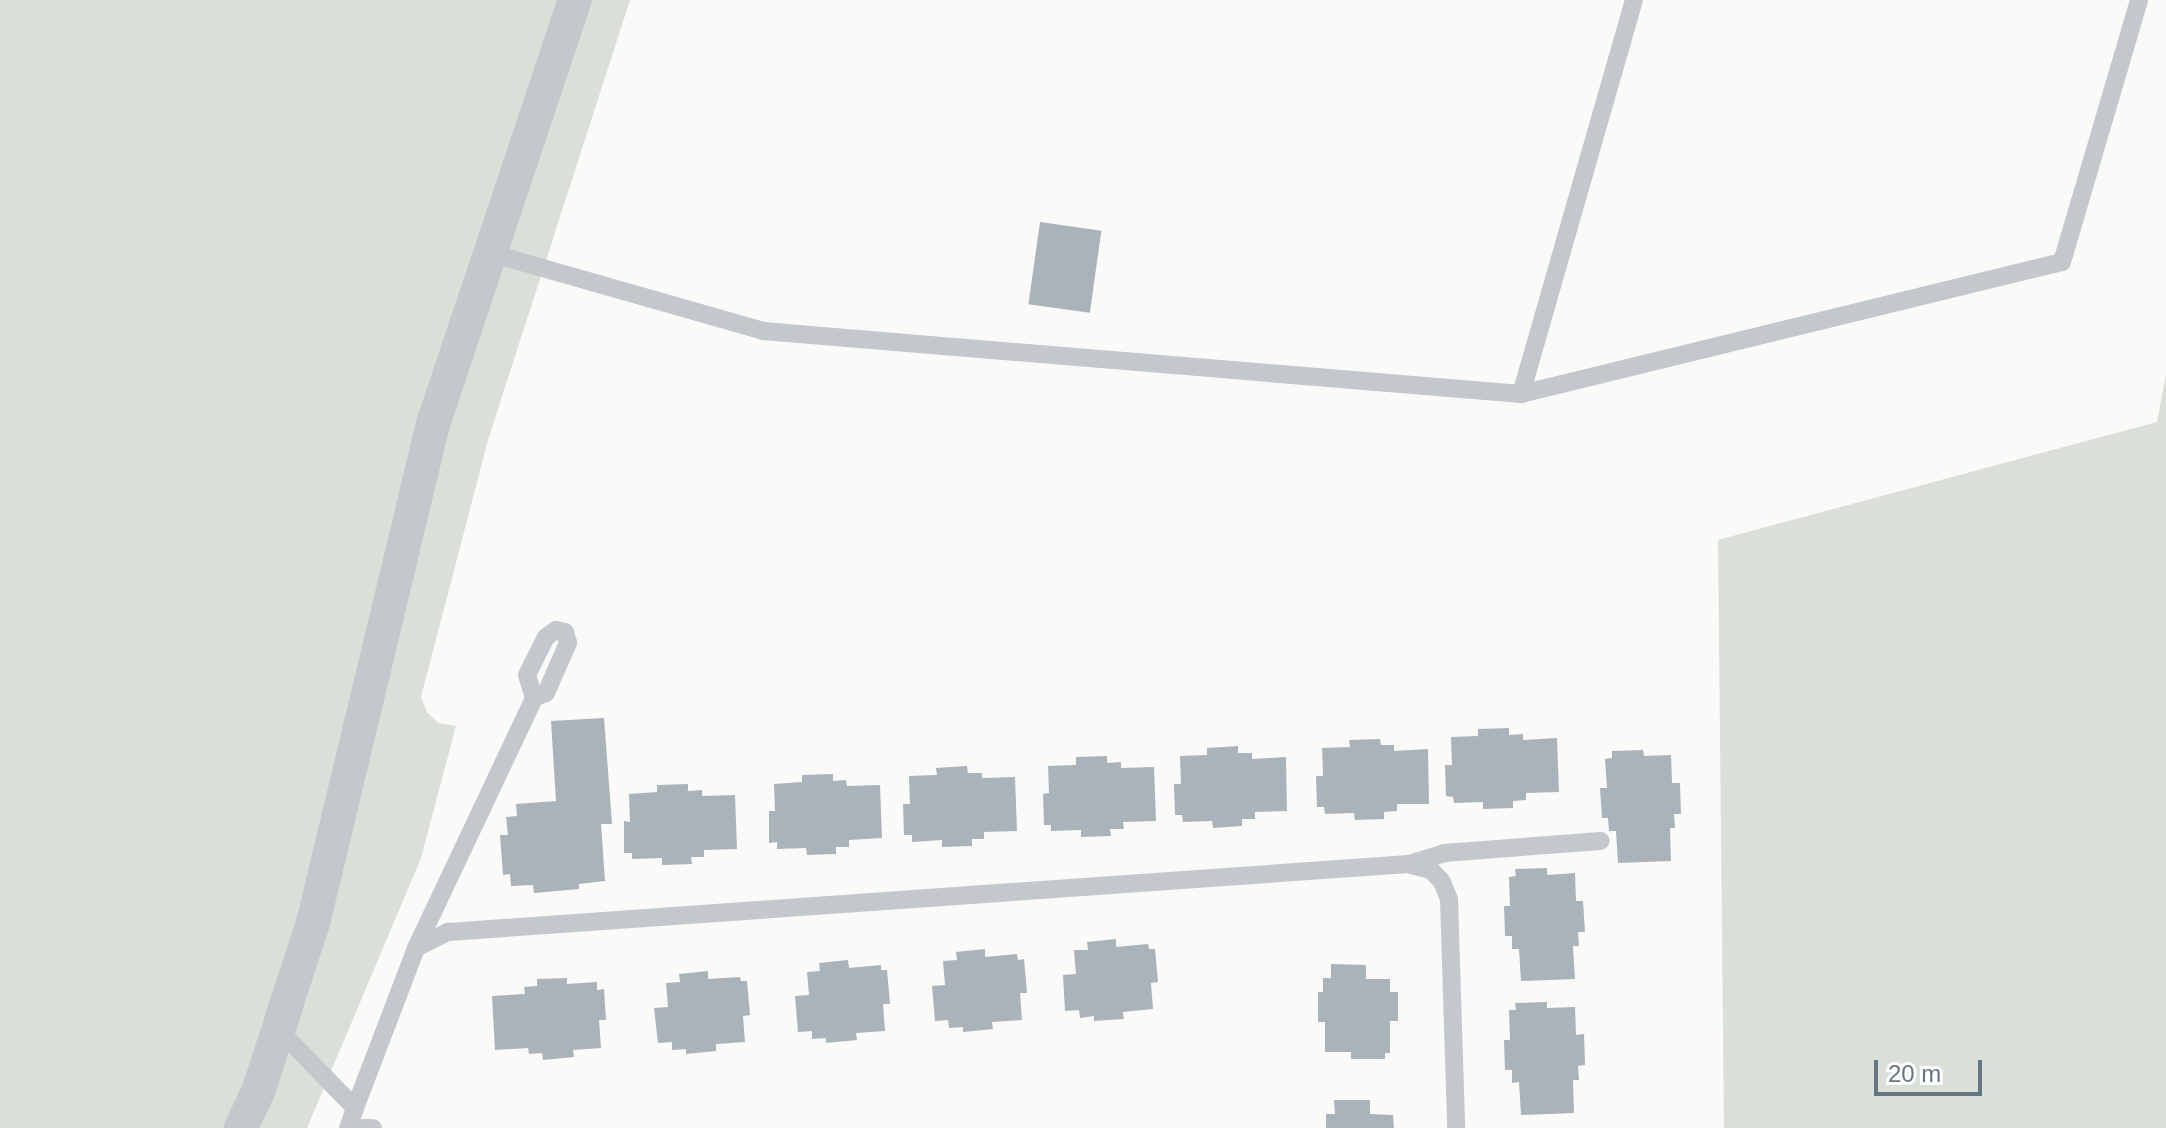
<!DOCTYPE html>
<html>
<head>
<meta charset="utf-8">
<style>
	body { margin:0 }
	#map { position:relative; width:2166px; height:1128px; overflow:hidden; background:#fafaf8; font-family:Arial,sans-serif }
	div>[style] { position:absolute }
	.green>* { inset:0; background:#dadfd7 }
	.building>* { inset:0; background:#aab3b9; transform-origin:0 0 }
	.service>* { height:18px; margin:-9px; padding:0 9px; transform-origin:9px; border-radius:9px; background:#c3c8cc }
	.minor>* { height:34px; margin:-17px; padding:0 17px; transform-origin:17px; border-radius:17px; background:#c3c8cc }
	span { translate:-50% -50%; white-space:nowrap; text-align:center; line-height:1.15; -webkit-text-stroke:8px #fff; paint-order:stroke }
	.scale { position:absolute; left:1874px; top:1060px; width:108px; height:36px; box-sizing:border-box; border:4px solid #657683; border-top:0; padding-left:10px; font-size:24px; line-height:28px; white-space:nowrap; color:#657683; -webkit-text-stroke:6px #fff; paint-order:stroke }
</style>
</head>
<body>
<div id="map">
	<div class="green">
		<div style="clip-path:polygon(0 0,630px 0,488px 440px,421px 697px,427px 712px,438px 723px,456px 726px,421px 858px,307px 1128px,0 1128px)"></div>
		<div style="clip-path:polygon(2166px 374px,2166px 1128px,1724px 1128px,1718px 540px,2157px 422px)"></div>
	</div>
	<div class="building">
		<div style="left:1040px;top:222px;width:62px;height:83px;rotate:8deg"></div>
		<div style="clip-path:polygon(604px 718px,612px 824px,601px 824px,605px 881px,579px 884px,579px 889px,534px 893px,533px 885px,511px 886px,510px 874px,503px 875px,500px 835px,508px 835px,506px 817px,517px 816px,516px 804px,556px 801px,551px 721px)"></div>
		<div style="clip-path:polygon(1509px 728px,1509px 735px,1523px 734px,1523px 740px,1557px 738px,1559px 792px,1526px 793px,1526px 800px,1513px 801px,1513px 808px,1483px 809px,1483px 802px,1454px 803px,1453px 797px,1446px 796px,1445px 765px,1452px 765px,1451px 737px,1478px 736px,1478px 729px)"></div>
		<div style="clip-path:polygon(1380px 739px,1381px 745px,1394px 745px,1394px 751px,1428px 749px,1429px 804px,1397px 804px,1397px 811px,1384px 812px,1384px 819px,1355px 820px,1354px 813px,1325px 814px,1324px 807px,1317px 807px,1316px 776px,1323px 776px,1322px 748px,1350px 747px,1349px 740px)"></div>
		<div style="clip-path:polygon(1238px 746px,1238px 753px,1252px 753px,1252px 759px,1286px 757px,1287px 811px,1255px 812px,1255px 819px,1242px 819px,1242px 826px,1213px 828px,1212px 821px,1183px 822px,1182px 815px,1175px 815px,1174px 784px,1181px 784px,1180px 756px,1207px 755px,1207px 748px)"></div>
		<div style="clip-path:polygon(1643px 750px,1644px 756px,1671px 755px,1672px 783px,1680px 783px,1681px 814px,1674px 814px,1675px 828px,1670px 828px,1671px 861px,1618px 863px,1616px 831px,1609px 831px,1608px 818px,1602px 818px,1600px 788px,1607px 788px,1605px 759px,1612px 758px,1612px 751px)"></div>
		<div style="clip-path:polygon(1107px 756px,1107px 763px,1121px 762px,1121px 768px,1154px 767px,1156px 821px,1123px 822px,1124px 829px,1110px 829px,1111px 836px,1081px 837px,1081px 830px,1051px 831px,1051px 825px,1044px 825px,1043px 794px,1049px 793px,1048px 766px,1076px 765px,1076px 757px)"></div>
		<div style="clip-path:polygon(967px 766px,968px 773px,982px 773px,982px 778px,1015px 777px,1017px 831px,984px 832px,984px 839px,972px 839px,972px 846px,942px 847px,942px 840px,912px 842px,912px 835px,904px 835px,903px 804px,910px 804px,909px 776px,937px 775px,936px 768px)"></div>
		<div style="clip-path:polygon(833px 774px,833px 781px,846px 780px,847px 786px,880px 785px,882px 838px,849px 840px,849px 847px,836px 847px,836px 854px,807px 855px,806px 848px,777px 849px,777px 842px,769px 843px,769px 811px,775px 811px,774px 784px,802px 782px,802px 775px)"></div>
		<div style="clip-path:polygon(688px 784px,688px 791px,702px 790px,702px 796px,735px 795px,737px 849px,704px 850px,704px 857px,691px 857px,692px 864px,662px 865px,662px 858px,632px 859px,632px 853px,624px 853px,624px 821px,630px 822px,629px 794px,657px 792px,657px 785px)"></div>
		<div style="clip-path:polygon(1547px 868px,1547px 875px,1575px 873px,1576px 901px,1583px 901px,1585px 932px,1578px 932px,1579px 946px,1573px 946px,1575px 979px,1521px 981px,1519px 949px,1512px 949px,1512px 936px,1505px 936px,1504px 906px,1510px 906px,1509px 877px,1516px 876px,1515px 869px)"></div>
		<div style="clip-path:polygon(1116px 939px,1116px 947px,1148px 944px,1149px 949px,1155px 949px,1158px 982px,1151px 983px,1153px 1009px,1123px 1012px,1124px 1019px,1094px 1021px,1094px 1016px,1080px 1018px,1079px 1010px,1065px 1011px,1063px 975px,1076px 974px,1074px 950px,1088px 950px,1087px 942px)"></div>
		<div style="clip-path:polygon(985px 949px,985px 957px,1017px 954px,1018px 960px,1024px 959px,1027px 993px,1020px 993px,1022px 1020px,992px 1022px,993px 1029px,963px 1032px,963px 1027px,949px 1028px,948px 1020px,935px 1021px,932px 986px,945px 985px,943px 961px,957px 960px,956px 952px)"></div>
		<div style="clip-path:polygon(848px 960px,849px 968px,881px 965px,881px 970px,887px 970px,890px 1004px,883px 1004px,885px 1031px,856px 1033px,857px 1040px,826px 1043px,826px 1038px,812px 1039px,812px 1031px,798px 1032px,795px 996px,809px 995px,807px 972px,820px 971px,819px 963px)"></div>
		<div style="clip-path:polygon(1331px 964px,1366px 965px,1366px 979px,1390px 979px,1390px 992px,1398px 992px,1398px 1021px,1390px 1021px,1390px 1053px,1385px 1053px,1385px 1059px,1351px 1059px,1351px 1052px,1325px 1052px,1325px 1022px,1318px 1022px,1318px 992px,1323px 992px,1323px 978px,1331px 978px)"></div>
		<div style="clip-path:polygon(708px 971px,708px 979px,740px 977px,741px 981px,747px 981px,750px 1015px,743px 1016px,745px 1042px,716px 1044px,716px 1051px,686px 1054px,686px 1049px,672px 1050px,672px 1042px,658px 1043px,654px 1008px,668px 1007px,666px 983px,680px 982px,679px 974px)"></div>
		<div style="clip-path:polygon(567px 978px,567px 984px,597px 982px,597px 990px,604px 989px,606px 1020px,599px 1020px,601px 1048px,573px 1050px,574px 1057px,543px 1060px,542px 1053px,529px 1054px,528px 1048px,495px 1050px,492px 996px,525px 994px,524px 987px,537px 986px,537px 979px)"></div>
		<div style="clip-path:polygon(1547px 1002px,1547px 1008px,1575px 1007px,1576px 1035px,1584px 1034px,1585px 1065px,1578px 1066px,1579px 1080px,1573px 1080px,1574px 1113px,1521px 1115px,1519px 1082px,1512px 1083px,1512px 1070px,1505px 1070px,1504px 1040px,1510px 1040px,1509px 1010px,1516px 1010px,1515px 1003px)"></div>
		<div style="clip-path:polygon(1334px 1100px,1370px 1100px,1370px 1114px,1393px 1115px,1394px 1128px,1326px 1128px,1326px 1114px,1335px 1114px)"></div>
	</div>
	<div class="service">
		<div style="left:1634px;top:0;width:410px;rotate:106deg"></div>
		<div style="left:1521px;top:394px;width:557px;rotate:-13.71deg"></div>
		<div style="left:2062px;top:262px;width:273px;rotate:-73.6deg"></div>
		<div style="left:490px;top:253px;width:284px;rotate:15.9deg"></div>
		<div style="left:763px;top:331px;width:761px;rotate:4.75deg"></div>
		<div style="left:1411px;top:865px;width:21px;rotate:14deg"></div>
		<div style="left:1431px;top:870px;width:16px;rotate:47deg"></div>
		<div style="left:1442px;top:882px;width:18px;rotate:68deg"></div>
		<div style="left:1449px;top:899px;width:229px;rotate:88.2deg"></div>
		<div style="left:416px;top:948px;width:36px;rotate:-27deg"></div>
		<div style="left:448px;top:932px;width:963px;rotate:-4.05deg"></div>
		<div style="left:1409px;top:864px;width:37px;rotate:-17deg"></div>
		<div style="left:1444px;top:853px;width:157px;rotate:-4.4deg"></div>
		<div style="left:278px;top:1029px;width:110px;rotate:45.7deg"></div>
		<div style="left:355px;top:1108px;width:21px;rotate:109deg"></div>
		<div style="left:355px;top:1108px;width:171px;rotate:-69.1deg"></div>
		<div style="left:416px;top:948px;width:276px;rotate:-64.7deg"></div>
		<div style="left:534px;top:698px;width:13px;rotate:-23deg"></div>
		<div style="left:546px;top:693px;width:55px;rotate:-66.3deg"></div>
		<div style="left:568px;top:643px;width:11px;rotate:-105deg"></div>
		<div style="left:565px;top:632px;width:9px;rotate:-167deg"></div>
		<div style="left:556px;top:630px;width:12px;rotate:145deg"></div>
		<div style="left:546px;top:637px;width:42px;rotate:116.6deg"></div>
		<div style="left:527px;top:675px;width:24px;rotate:73deg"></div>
		<div style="left:363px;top:1128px;width:10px"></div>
	</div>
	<div class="minor">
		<div style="left:241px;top:1128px;width:43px;rotate:-65.2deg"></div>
		<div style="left:259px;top:1089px;width:175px;rotate:-72deg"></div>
		<div style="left:313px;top:923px;width:513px;rotate:-76.48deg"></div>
		<div style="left:433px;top:424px;width:447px;rotate:-71.5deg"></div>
	</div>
	<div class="scale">20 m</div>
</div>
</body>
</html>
